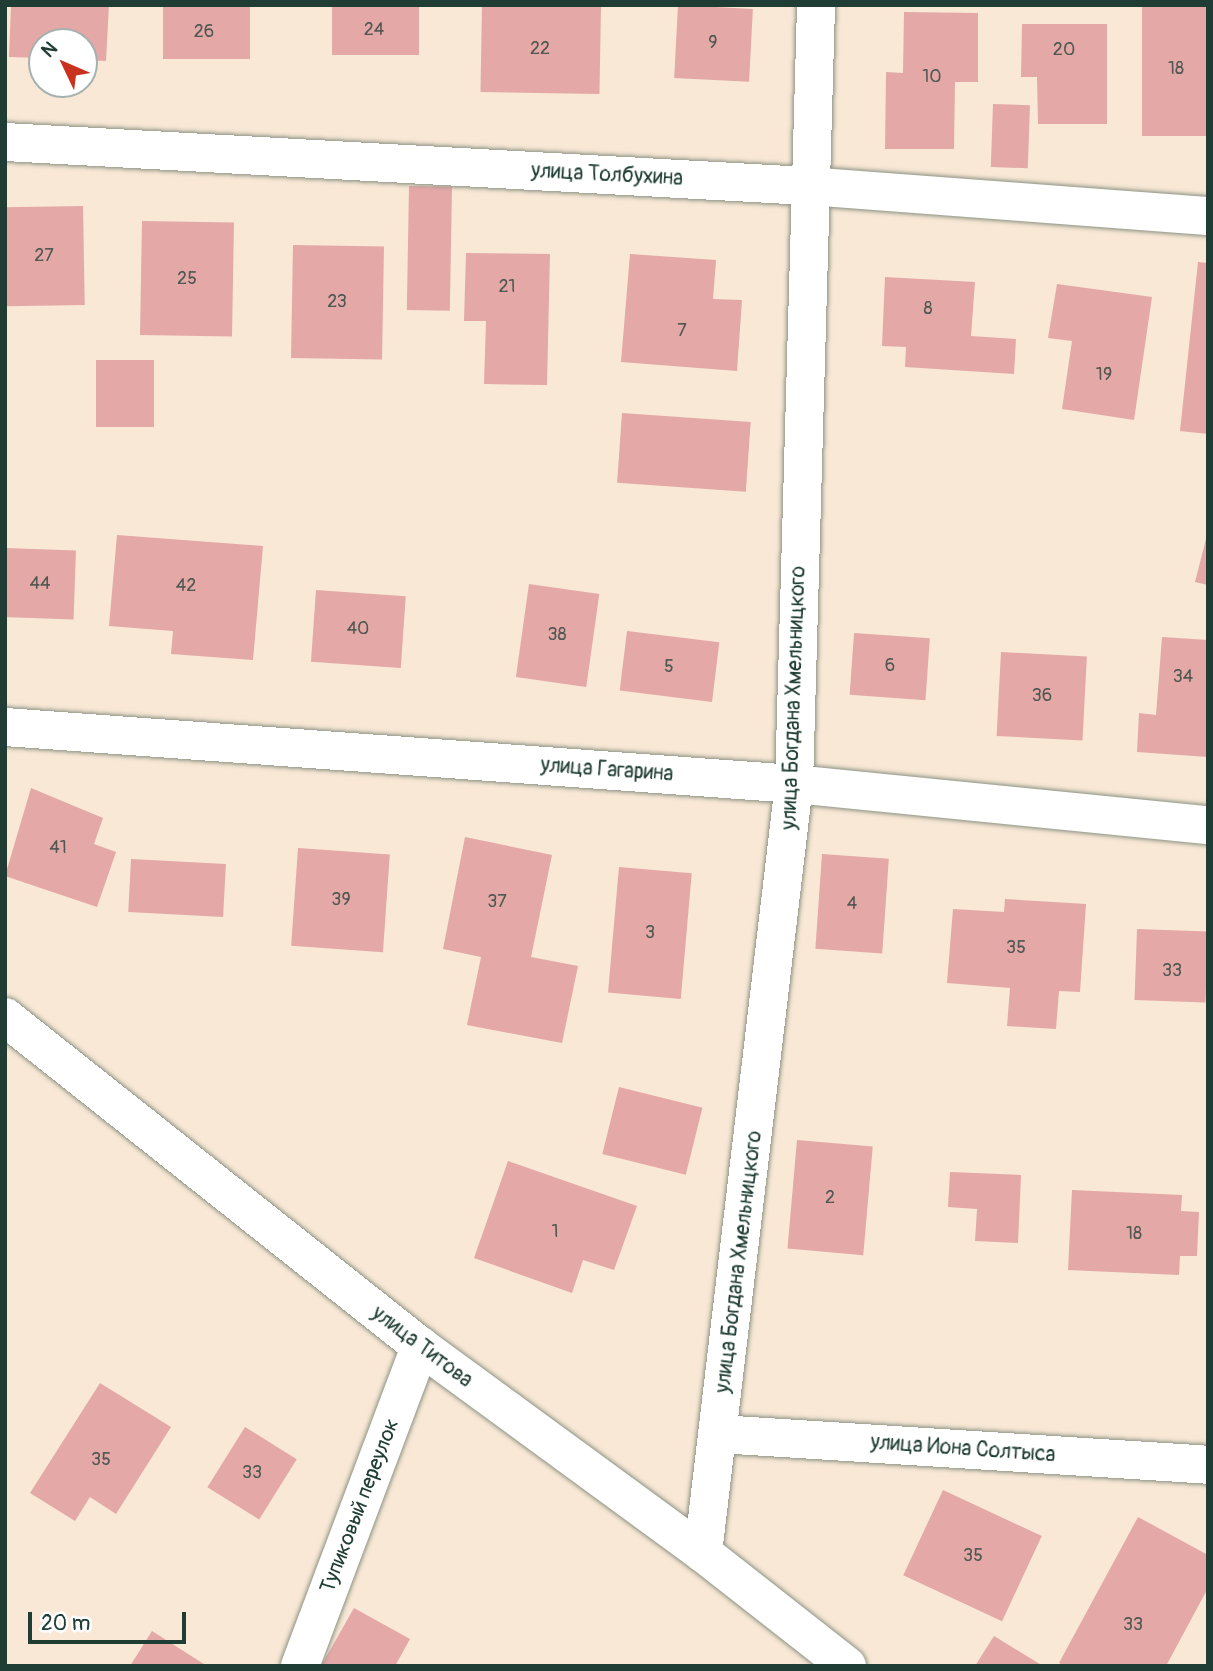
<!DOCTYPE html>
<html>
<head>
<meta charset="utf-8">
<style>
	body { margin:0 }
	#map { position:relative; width:1213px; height:1671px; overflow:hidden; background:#f8e8d5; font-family:Pangolin,sans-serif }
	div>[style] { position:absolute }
	.building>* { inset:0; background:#e4a8a7; transform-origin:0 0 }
	.roads { filter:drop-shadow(0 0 2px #8c9284) drop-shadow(0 0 2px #8c9284) }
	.minor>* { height:38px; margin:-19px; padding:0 19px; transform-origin:19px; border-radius:19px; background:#fff }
	.tertiary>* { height:38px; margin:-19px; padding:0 19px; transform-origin:19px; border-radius:19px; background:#fff }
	span { translate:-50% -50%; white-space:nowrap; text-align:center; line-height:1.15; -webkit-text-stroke:7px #fff; paint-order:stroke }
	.number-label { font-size:18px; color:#505851 }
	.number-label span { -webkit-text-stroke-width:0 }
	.street-label { font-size:21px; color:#1f3d34 }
	.frame { position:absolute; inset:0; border:7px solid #1f3d34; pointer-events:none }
	.north { position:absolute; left:28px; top:28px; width:70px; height:70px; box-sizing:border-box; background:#fff; border:2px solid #a5b1ae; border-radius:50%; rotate:314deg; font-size:19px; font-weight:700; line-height:28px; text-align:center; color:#1f3d34 }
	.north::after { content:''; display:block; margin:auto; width:24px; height:32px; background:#c8321e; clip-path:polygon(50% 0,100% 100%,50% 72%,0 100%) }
	.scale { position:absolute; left:28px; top:1612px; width:158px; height:32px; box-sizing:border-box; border:4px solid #1f3d34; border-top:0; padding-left:9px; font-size:21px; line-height:24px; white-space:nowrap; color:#1f3d34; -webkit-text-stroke:5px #fff; paint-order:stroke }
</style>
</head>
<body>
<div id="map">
	<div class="building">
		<div style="clip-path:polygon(11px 5px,109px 5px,106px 61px,84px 60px,84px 42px,42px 42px,42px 58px,9px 57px)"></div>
		<div style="left:163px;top:5px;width:87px;height:54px"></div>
		<div style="left:332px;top:5px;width:87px;height:50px"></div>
		<div style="left:482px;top:5px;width:119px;height:87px;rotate:1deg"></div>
		<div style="left:678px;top:5px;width:75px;height:73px;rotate:3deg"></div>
		<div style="left:1142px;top:5px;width:66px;height:131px"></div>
		<div style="clip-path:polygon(904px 12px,978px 13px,978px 82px,955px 82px,954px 149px,885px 149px,886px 72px,903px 73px)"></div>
		<div style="clip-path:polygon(1022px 24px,1107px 24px,1107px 124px,1038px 124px,1037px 77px,1021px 77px)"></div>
		<div style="left:993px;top:104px;width:37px;height:63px;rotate:2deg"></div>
		<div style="left:409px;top:186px;width:43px;height:124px;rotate:1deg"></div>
		<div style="left:83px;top:206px;width:99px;height:78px;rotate:89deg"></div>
		<div style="left:142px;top:221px;width:92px;height:114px;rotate:1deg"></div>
		<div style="left:293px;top:245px;width:91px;height:113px;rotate:1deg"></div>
		<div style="clip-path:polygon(466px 253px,550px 254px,547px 385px,484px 384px,486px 321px,464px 321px)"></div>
		<div style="clip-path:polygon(630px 254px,716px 260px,713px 299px,742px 300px,737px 371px,621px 362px)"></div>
		<div style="clip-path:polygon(1198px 262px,1208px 263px,1208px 434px,1180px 431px)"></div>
		<div style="clip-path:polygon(885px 277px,975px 282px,971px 336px,1016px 339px,1014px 374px,905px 367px,906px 347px,882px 346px)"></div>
		<div style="clip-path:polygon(1057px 284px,1152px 297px,1134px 420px,1062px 409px,1072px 341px,1048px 338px)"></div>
		<div style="left:96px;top:360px;width:58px;height:67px"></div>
		<div style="left:622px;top:413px;width:129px;height:70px;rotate:4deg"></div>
		<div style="clip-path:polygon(1208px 531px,1208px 585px,1195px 582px)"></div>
		<div style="clip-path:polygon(117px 535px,263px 546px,253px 660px,171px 654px,173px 631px,109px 626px)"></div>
		<div style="left:5px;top:548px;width:71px;height:69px;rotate:2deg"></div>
		<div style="left:529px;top:584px;width:71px;height:94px;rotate:8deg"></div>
		<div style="left:316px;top:590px;width:90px;height:72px;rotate:4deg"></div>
		<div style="left:627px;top:631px;width:93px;height:60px;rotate:7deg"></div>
		<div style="left:854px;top:633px;width:76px;height:62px;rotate:4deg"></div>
		<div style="clip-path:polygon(1162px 637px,1208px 640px,1208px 757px,1137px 752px,1139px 713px,1156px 715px)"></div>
		<div style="left:1001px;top:652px;width:86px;height:84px;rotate:3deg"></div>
		<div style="clip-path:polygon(31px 788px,103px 818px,94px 844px,116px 852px,97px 907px,5px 876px)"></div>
		<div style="clip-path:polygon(465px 837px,552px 855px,531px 957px,578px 966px,562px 1043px,467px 1025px,481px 957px,443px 949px)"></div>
		<div style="left:298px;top:848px;width:92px;height:98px;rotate:4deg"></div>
		<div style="left:822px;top:854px;width:67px;height:95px;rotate:4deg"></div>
		<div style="left:131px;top:859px;width:95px;height:53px;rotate:3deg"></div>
		<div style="left:619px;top:867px;width:73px;height:126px;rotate:5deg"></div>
		<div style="clip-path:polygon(1005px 899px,1086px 904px,1080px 992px,1059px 991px,1056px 1029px,1007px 1026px,1010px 988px,947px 983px,953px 909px,1004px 912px)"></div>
		<div style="left:1137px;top:929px;width:71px;height:71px;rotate:2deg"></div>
		<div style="left:619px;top:1087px;width:86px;height:69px;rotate:14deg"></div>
		<div style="left:797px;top:1140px;width:76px;height:109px;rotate:5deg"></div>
		<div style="clip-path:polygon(508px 1161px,637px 1206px,614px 1270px,583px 1260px,572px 1293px,474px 1258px)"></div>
		<div style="clip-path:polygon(950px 1172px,1021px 1175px,1018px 1243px,975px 1241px,977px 1209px,948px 1207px)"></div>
		<div style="clip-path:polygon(1072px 1190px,1182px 1195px,1181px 1211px,1199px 1212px,1197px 1256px,1180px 1256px,1179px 1275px,1068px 1270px)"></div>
		<div style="clip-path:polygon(100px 1383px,171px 1427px,116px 1514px,90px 1497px,75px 1521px,30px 1493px)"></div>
		<div style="left:245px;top:1427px;width:61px;height:71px;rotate:32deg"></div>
		<div style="left:943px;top:1490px;width:109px;height:94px;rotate:25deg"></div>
		<div style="clip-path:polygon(1138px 1517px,1208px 1555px,1208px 1588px,1166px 1666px,1065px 1666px,1059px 1663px)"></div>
		<div style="clip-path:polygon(354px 1608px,410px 1639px,395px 1666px,321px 1666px)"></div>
		<div style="clip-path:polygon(152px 1631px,207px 1666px,130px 1666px)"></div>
		<div style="clip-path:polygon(994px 1636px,1043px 1666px,975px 1666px)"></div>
	</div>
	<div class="roads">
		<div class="minor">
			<div style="left:5px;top:142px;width:804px;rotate:3.14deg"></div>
			<div style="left:808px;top:186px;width:401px;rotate:4.3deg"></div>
			<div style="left:5px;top:727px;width:791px;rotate:4.13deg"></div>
			<div style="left:794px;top:784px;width:416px;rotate:5.7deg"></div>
			<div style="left:719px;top:1434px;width:490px;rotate:3.6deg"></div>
			<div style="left:703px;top:1553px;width:774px;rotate:-83.25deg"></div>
			<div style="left:794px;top:784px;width:779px;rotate:-88.38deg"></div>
			<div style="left:300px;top:1666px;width:342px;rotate:-69.4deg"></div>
		</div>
		<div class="tertiary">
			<div style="left:5px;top:1017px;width:530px;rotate:38.41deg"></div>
			<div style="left:420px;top:1346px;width:351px;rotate:36.2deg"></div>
			<div style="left:703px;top:1553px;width:183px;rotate:38.1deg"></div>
		</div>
	</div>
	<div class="number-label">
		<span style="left:374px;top:30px">24</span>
		<span style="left:204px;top:32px">26</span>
		<span style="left:713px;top:43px">9</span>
		<span style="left:540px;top:49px">22</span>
		<span style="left:1064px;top:50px">20</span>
		<span style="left:1176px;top:69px">18</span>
		<span style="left:932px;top:77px">10</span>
		<span style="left:44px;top:256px">27</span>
		<span style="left:187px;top:279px">25</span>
		<span style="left:507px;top:287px">21</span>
		<span style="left:337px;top:302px">23</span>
		<span style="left:928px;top:309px">8</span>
		<span style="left:682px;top:331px">7</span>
		<span style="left:1104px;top:375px">19</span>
		<span style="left:40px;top:584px">44</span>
		<span style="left:186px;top:586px">42</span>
		<span style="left:358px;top:629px">40</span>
		<span style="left:557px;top:635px">38</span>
		<span style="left:890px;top:666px">6</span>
		<span style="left:669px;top:667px">5</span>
		<span style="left:1183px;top:677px">34</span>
		<span style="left:1042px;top:696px">36</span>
		<span style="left:58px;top:848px">41</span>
		<span style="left:341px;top:900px">39</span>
		<span style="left:497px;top:902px">37</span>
		<span style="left:852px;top:904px">4</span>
		<span style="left:650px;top:933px">3</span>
		<span style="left:1016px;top:948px">35</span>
		<span style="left:1172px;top:971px">33</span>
		<span style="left:830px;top:1198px">2</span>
		<span style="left:555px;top:1232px">1</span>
		<span style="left:1134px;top:1234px">18</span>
		<span style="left:101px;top:1460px">35</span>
		<span style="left:252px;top:1473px">33</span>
		<span style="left:973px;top:1556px">35</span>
		<span style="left:1133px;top:1625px">33</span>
	</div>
	<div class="street-label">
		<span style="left:607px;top:175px;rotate:3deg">улица Толбухина</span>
		<span style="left:794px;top:698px;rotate:-88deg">улица Богдана Хмельницкого</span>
		<span style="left:607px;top:770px;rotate:4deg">улица Гагарина</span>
		<span style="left:739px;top:1262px;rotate:-83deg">улица Богдана Хмельницкого</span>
		<span style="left:422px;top:1347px;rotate:37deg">улица Титова</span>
		<span style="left:963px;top:1449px;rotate:4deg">улица Иона Солтыса</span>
		<span style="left:360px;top:1506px;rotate:-69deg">Тупиковый переулок</span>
	</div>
	<div class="frame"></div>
	<div class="north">N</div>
	<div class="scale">20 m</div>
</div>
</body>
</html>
